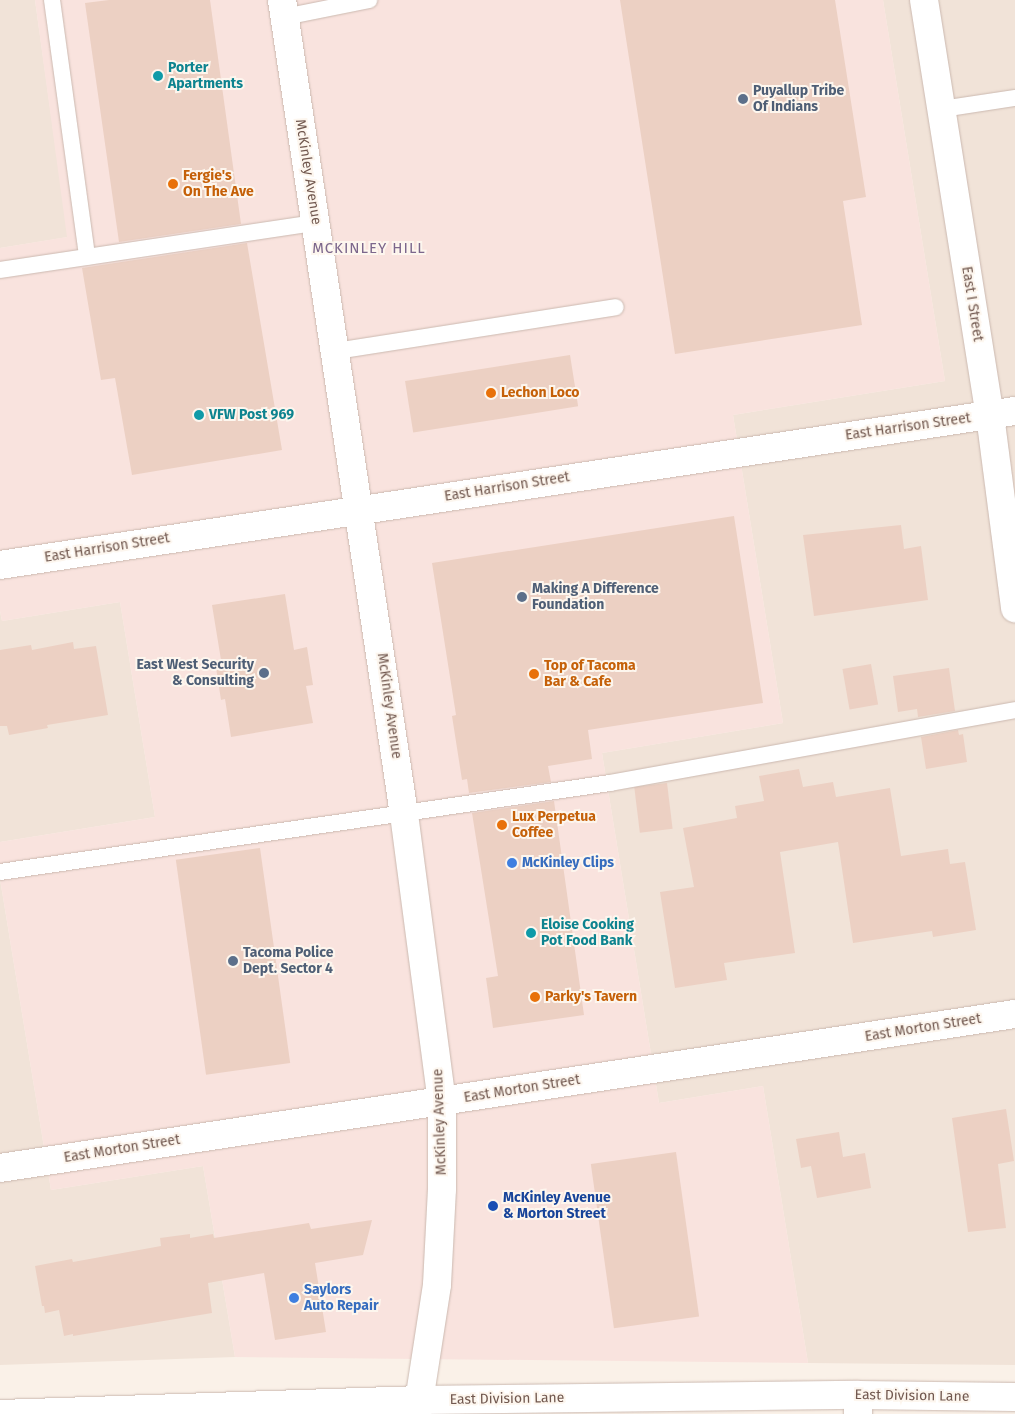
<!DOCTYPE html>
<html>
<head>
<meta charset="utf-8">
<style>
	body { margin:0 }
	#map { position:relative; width:1015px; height:1414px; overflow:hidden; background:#faf1e8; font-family:"Fira Sans",sans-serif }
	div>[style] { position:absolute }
	.residential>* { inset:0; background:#f1e3d8 }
	.commercial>* { inset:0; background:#f9e3de }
	.building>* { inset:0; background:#ecd0c3; transform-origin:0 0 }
	.roads { filter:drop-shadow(0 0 1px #cbb9b0) drop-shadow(0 0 1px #cbb9b0) }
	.lane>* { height:16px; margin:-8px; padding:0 8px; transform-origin:8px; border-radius:8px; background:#fff }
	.street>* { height:28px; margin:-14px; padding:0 14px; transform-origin:14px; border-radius:14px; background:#fff }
	.secondary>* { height:28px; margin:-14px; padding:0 14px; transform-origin:14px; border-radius:14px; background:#fff }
	.dots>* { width:14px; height:14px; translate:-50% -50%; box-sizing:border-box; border:2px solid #fdf6ee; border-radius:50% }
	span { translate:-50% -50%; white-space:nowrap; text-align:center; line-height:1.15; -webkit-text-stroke:4px #fdf6ee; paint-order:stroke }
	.culture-label { font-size:14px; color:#0d838f; font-weight:700 }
	.left { translate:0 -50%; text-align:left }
	.service-label { font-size:14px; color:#4e5e75; font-weight:700 }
	.right { translate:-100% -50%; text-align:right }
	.street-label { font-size:14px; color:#71584f }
	.food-label { font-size:14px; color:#c56008; font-weight:700 }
	.shop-label { font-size:14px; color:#366cbe; font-weight:700 }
	.transit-label { font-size:14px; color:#164399; font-weight:700 }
	.neighbourhood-label { font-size:15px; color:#7c678c; letter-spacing:1px }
</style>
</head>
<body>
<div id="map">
	<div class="residential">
		<div style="clip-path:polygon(0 0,35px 0,68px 237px,0 248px)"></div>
		<div style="clip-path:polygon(883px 0,1015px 0,1015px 1365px,808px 1363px,763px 1086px,659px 1103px,602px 753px,783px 723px,733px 415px,945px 381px)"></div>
		<div style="clip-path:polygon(120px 602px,155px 817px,0 842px,0 611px,2px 621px)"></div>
		<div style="clip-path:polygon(0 879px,51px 1190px,203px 1166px,235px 1357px,0 1365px)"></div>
	</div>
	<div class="commercial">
		<div style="clip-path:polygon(35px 0,883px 0,945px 381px,733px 415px,783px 723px,602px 753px,659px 1103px,763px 1086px,808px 1363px,235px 1357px,203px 1166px,51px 1190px,0 879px,0 842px,155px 817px,120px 602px,2px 621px,0 611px,0 248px,67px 237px)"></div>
	</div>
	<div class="building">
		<div style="clip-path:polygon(109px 0,210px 0,241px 224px,119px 242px,85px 3px)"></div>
		<div style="clip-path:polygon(620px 0,835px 0,866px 197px,843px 201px,862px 325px,675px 354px)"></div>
		<div style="clip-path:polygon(247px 243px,282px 450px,132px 475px,115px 378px,101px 380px,82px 268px)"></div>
		<div style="left:570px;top:355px;width:52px;height:167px;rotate:81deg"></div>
		<div style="clip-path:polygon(734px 516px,763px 703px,588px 730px,592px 759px,548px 766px,551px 782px,469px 793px,467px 779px,462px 780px,452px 716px,456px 715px,432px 563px)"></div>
		<div style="clip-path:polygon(901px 525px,904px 549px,921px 546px,928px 600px,814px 616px,803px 535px)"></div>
		<div style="clip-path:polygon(285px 594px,294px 650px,307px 647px,313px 685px,306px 686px,313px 723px,231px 737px,225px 699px,221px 700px,215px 661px,221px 660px,212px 605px)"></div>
		<div style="clip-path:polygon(73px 642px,74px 649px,96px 646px,108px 715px,47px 725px,48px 728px,9px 735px,7px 726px,0 726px,0 650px,31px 645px,32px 650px)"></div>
		<div style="left:871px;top:664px;width:41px;height:29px;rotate:80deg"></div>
		<div style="clip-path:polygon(949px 668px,955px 711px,918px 717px,917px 709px,898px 712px,893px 676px)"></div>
		<div style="clip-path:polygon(958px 730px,959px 735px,963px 734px,967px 762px,926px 769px,921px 737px)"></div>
		<div style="clip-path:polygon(799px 769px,803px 787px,833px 782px,836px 797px,890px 788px,901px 856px,948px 849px,950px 864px,965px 862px,976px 930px,933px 937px,932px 931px,853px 943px,838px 842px,780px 852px,795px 953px,724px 963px,727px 980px,675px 988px,660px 892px,694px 887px,683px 828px,737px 818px,735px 806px,764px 801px,759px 776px)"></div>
		<div style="left:667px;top:783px;width:46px;height:33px;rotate:83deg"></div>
		<div style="clip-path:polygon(554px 801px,584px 1015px,493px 1028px,486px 978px,498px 976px,472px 813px)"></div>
		<div style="left:260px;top:848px;width:217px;height:85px;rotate:82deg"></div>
		<div style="clip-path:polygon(1006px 1109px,1014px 1161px,998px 1164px,1006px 1228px,968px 1232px,952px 1118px)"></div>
		<div style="clip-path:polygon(839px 1132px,843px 1157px,865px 1153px,871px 1188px,817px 1198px,811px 1166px,801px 1168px,796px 1139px)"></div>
		<div style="left:676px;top:1152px;width:166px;height:86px;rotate:82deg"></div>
		<div style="clip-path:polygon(372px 1220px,363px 1255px,315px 1263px,326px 1332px,275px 1340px,264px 1273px,208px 1283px,212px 1313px,73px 1336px,73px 1334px,64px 1336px,59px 1310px,45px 1313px,44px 1306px,42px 1306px,35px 1266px,72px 1259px,73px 1262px,161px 1246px,160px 1238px,190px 1234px,190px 1238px,213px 1234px,214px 1238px,309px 1223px,311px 1229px)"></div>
	</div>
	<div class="roads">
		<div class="lane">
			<div style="left:52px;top:0;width:259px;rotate:82.2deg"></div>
			<div style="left:284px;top:17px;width:87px;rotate:-11.3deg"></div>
			<div style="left:942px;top:109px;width:74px;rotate:-8.6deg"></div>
			<div style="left:0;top:270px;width:319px;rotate:-8.5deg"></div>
			<div style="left:336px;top:351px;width:283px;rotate:-8.9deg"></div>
			<div style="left:0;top:872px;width:616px;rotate:-8.3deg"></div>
			<div style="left:610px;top:783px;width:412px;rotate:-10.2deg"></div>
		</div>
		<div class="street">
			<div style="left:924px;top:0;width:420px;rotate:81deg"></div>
			<div style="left:990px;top:415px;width:195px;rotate:82.6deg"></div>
			<div style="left:0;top:565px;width:1027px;rotate:-8.63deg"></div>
			<div style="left:0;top:1168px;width:1027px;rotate:-8.63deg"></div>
			<div style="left:0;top:1414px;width:420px;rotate:-1.9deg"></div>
			<div style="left:858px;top:1414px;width:19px;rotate:-90deg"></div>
		</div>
		<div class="secondary">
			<div style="left:282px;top:0;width:823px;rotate:81.48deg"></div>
			<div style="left:404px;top:814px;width:290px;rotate:82.5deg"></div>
			<div style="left:442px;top:1102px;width:87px;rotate:90deg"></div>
			<div style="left:442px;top:1189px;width:96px;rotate:93deg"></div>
			<div style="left:437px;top:1285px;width:131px;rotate:98.8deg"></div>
			<div style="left:420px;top:1400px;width:438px;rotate:-0.7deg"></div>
			<div style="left:858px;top:1395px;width:157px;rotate:0.7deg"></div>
		</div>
	</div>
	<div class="dots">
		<div style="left:158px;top:76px;background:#0f9aa8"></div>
		<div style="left:743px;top:99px;background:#5c6f8a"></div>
		<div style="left:173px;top:184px;background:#e8710a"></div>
		<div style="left:491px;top:393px;background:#e8710a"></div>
		<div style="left:199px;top:415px;background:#0f9aa8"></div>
		<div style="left:522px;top:597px;background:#5c6f8a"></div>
		<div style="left:264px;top:673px;background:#5c6f8a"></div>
		<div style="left:534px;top:674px;background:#e8710a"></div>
		<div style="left:502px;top:825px;background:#e8710a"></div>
		<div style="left:512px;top:863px;background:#3f7fe0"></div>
		<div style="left:531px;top:933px;background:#0f9aa8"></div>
		<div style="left:233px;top:961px;background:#5c6f8a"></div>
		<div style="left:535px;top:997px;background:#e8710a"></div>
		<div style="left:493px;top:1206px;background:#1a4fb4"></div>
		<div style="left:294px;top:1298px;background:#3f7fe0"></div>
	</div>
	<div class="culture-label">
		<span class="left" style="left:168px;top:76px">Porter<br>Apartments</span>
		<span class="left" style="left:209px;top:415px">VFW Post 969</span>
		<span class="left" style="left:541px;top:933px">Eloise Cooking<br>Pot Food Bank</span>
	</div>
	<div class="service-label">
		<span class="left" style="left:753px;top:99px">Puyallup Tribe<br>Of Indians</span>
		<span class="left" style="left:532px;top:597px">Making A Difference<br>Foundation</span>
		<span class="right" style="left:254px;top:673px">East West Security<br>&amp; Consulting</span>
		<span class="left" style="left:243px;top:961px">Tacoma Police<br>Dept. Sector 4</span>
	</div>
	<div class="street-label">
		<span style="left:308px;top:172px;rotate:81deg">McKinley Avenue</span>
		<span style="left:972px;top:304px;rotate:81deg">East I Street</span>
		<span style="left:908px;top:427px;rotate:-8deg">East Harrison Street</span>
		<span style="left:507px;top:487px;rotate:-9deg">East Harrison Street</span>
		<span style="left:107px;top:548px;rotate:-9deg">East Harrison Street</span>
		<span style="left:389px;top:706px;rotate:82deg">McKinley Avenue</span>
		<span style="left:923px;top:1028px;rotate:-9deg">East Morton Street</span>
		<span style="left:522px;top:1089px;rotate:-9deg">East Morton Street</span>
		<span style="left:440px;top:1122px;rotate:-92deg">McKinley Avenue</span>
		<span style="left:122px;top:1149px;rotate:-9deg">East Morton Street</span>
		<span style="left:912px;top:1396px;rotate:1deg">East Division Lane</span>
		<span style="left:507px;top:1399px;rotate:-1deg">East Division Lane</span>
	</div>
	<div class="food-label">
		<span class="left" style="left:183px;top:184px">Fergie's<br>On The Ave</span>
		<span class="left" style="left:501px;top:393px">Lechon Loco</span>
		<span class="left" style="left:544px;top:674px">Top of Tacoma<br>Bar &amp; Cafe</span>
		<span class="left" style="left:512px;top:825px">Lux Perpetua<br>Coffee</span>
		<span class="left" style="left:545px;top:997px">Parky's Tavern</span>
	</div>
	<div class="shop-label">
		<span class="left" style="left:522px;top:863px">McKinley Clips</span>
		<span class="left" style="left:304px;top:1298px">Saylors<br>Auto Repair</span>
	</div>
	<div class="transit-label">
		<span class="left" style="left:503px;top:1206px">McKinley Avenue<br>&amp; Morton Street</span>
	</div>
	<div class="neighbourhood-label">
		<span style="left:369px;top:249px">MCKINLEY HILL</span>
	</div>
</div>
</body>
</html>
